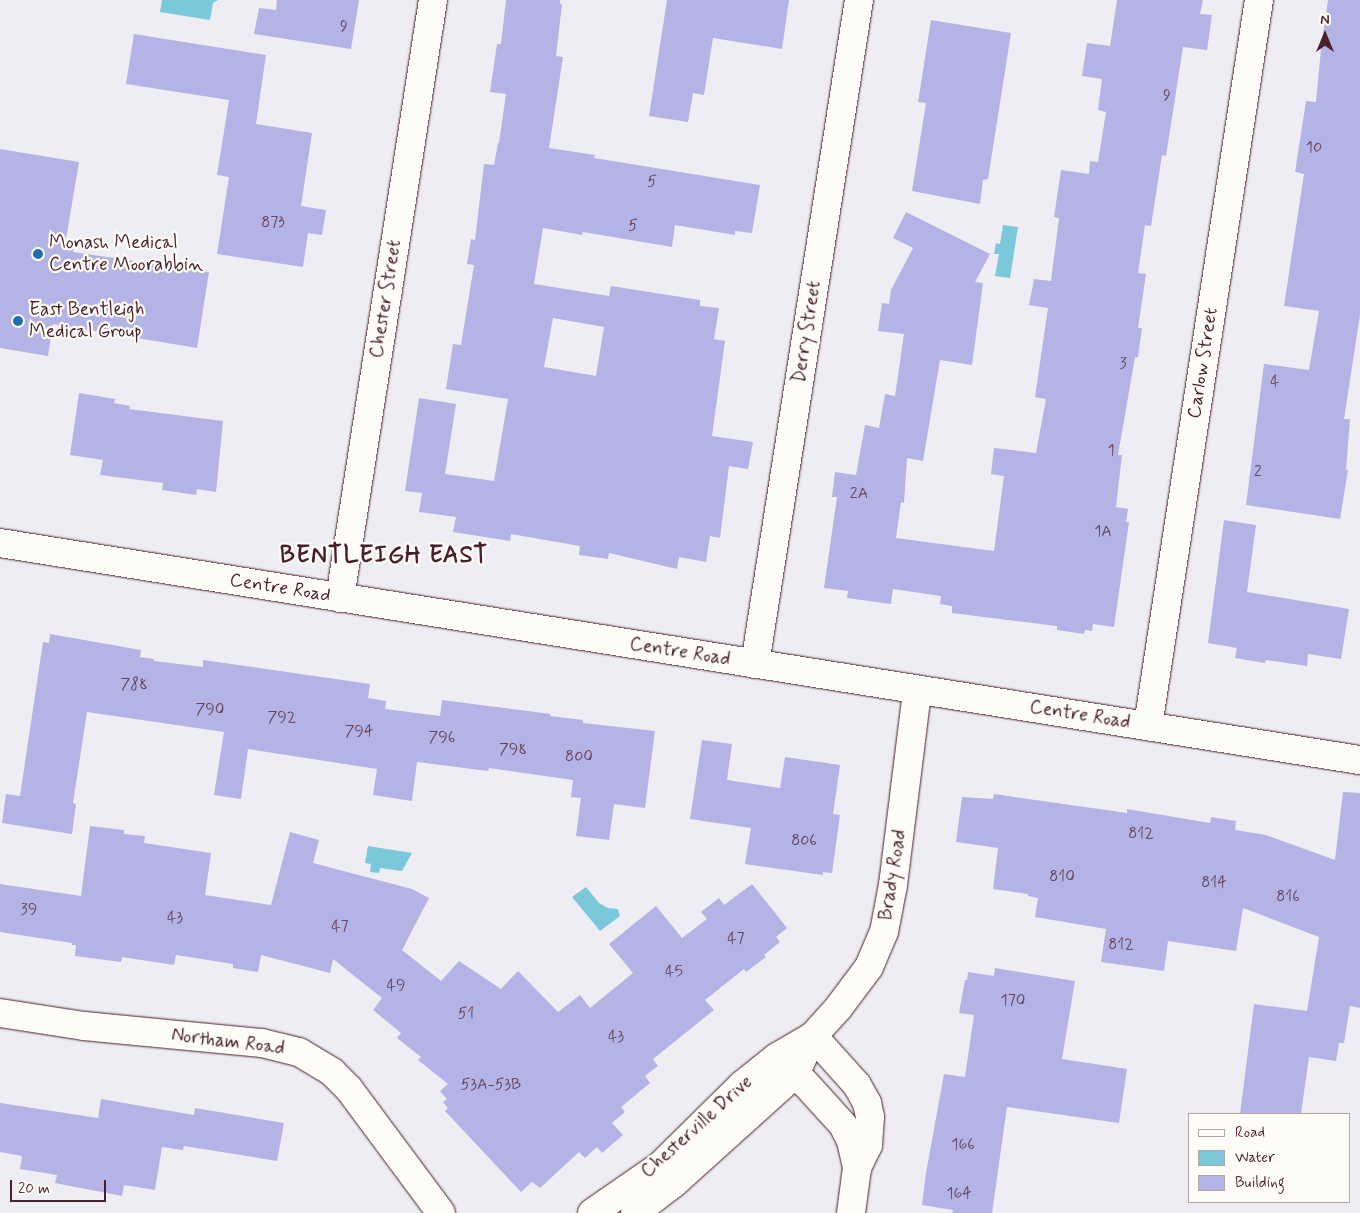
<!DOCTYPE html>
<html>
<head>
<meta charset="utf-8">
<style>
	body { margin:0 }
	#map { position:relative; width:1360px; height:1213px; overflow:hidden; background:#eeedf3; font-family:Mynerve,sans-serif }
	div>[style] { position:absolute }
	.water>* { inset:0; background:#7bc8da }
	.building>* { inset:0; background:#b4b3e5 }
	.roads { filter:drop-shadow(0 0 1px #4a1f2b) drop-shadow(0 0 1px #4a1f2b) }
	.street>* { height:28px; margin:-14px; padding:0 14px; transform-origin:14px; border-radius:14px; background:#fdfcf7 }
	.secondary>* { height:28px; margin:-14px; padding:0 14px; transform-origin:14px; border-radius:14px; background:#fdfcf7 }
	.dots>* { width:14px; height:14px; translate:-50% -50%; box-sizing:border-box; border:2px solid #fdfcf7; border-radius:50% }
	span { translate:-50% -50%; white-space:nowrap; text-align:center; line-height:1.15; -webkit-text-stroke:4.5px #fdfcf7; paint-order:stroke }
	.number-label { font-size:16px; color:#64445a }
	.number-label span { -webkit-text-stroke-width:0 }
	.poi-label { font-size:19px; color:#4a1f2b }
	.left { translate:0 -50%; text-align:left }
	.street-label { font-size:19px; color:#4a1f2b }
	.district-label { font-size:24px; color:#4a1f2b; font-weight:700; letter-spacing:1px }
	.legend { position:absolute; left:1188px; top:1113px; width:162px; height:90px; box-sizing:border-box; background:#fdfcf7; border:1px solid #b5a4a5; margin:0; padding:6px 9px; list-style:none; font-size:15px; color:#4a1f2b }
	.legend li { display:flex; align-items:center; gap:10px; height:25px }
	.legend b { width:25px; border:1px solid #b5a4a5 }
	.north { position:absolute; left:1300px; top:10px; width:50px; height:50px; -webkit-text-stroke:4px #fdfcf7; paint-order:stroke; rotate:0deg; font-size:14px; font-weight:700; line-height:20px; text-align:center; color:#4a1f2b }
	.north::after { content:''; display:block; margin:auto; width:18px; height:22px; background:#4a1f2b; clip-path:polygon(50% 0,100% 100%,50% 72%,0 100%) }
	.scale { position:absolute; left:10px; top:1180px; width:96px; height:22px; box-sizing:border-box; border:2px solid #4a1f2b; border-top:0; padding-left:6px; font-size:15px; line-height:18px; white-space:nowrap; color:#4a1f2b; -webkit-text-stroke:4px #fdfcf7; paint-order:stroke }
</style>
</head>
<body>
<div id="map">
	<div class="water">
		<div style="clip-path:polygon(162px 0,218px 0,213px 3px,210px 20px,160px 12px)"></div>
		<div style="clip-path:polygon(1003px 225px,1018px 227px,1010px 278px,995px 276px,999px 254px,994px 254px,996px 243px,1000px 244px)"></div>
		<div style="clip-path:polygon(368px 846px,412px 853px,402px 871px,380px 868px,379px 873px,370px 872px,371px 864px,365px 863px)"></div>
		<div style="clip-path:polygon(586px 887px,599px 903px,608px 908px,618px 909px,620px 916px,600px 931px,572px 897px)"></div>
	</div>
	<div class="building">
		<div style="clip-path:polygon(277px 0,359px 0,351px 49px,254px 34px,259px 8px,276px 10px)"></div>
		<div style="clip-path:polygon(evenodd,506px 0,560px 0,560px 4px,562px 4px,556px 56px,563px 57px,549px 148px,595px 155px,594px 158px,760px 185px,752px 233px,735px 231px,735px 235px,675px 225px,672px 247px,583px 232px,582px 235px,543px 228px,534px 284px,609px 296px,611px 286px,700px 300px,700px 306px,719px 308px,714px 339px,725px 341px,712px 436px,753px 442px,748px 469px,729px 466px,720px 538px,710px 536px,706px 562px,679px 557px,677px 569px,609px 553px,608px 559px,579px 555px,580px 546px,511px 534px,510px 541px,453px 532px,456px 517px,419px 512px,422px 493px,405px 491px,419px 398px,456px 404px,445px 474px,494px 481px,508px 399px,446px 389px,453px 344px,461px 345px,474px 265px,467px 264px,471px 239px,475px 240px,484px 164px,494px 165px,498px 143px,499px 143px,506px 94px,490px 92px,497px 44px,501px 44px,506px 0,553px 318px,604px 327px,596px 376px,544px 367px,553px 318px)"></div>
		<div style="clip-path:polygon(667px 0,789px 0,782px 49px,713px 38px,704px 95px,693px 93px,688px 122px,649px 116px)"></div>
		<div style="clip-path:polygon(1117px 0,1203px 0,1200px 14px,1212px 15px,1207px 50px,1183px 47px,1166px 156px,1162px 155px,1151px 226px,1145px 225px,1138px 273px,1146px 274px,1138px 328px,1142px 328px,1138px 357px,1135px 357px,1118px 455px,1122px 455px,1116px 507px,1128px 509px,1126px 522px,1129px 522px,1114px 627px,1093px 624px,1092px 631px,1085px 630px,1084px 634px,1057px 630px,1057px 626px,952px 613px,952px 606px,940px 604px,941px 596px,893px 589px,891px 604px,847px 598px,848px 591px,824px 588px,837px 497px,832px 497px,835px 472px,856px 475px,865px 425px,879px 428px,885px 394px,895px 396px,904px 334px,878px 331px,882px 303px,889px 304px,891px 290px,913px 248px,893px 238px,906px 212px,990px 254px,975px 282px,983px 283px,972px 365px,940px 360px,923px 461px,907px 458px,904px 503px,901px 502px,896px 538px,994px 551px,1004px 476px,991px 474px,994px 448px,1036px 453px,1046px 399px,1035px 397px,1048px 308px,1029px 305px,1034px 279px,1051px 281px,1059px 218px,1054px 217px,1061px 170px,1089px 174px,1090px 161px,1098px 162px,1106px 112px,1098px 110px,1102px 79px,1082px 76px,1087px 43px,1110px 46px)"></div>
		<div style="clip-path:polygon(1328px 0,1360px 0,1360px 315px,1344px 419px,1350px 419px,1346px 470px,1348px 470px,1340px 519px,1246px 505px,1264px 364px,1309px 370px,1319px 311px,1284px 306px,1304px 174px,1295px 172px,1306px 101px,1316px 102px,1321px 49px)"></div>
		<div style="clip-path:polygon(931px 20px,1011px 33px,988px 179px,983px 180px,980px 204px,912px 191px,926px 103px,918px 102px)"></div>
		<div style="clip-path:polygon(134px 34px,266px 55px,256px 124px,312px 133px,301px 206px,326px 210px,322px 235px,308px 233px,303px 267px,217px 254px,229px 177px,217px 175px,229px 100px,126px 84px)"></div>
		<div style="clip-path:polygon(0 149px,79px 162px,65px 245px,74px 247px,73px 252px,209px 272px,197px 348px,53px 324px,48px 356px,0 348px)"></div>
		<div style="clip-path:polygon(79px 393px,115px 399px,114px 403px,130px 406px,129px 409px,223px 421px,216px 492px,197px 489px,196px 495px,162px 490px,163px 483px,100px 475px,103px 460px,70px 455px)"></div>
		<div style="clip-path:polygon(1224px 520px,1256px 525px,1247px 592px,1349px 609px,1341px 659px,1308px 654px,1307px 666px,1266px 660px,1265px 663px,1235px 658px,1237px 648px,1208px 643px)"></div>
		<div style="clip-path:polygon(50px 634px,141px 650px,140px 657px,154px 659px,154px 661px,203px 667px,203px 660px,370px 684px,368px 698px,386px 701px,385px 709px,440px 716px,442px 700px,551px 714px,550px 716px,583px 720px,583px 723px,655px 731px,645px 808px,614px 804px,609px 840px,576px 836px,581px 798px,571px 797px,573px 780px,489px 768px,488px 771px,417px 762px,412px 801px,373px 795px,377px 769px,248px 749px,241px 799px,214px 795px,224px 732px,87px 712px,73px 803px,76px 804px,72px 834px,2px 823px,6px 794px,20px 796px,43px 642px,49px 643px)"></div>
		<div style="clip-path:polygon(702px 740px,732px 744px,727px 780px,780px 788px,785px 757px,840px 765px,833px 814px,840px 815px,832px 873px,823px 872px,823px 875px,745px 864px,751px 828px,690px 819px)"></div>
		<div style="clip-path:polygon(1343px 792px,1360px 793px,1360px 1008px,1350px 1006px,1344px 1043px,1339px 1043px,1336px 1061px,1309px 1057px,1301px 1114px,1240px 1114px,1254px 1004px,1307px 1011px,1319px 937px,1243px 908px,1236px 951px,1168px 941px,1164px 971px,1101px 962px,1106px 929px,1035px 917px,1038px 898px,1028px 896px,1028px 894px,993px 889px,998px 848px,956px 842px,962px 797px,993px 799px,994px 794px,1127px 813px,1127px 809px,1210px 823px,1211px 817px,1236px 821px,1235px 830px,1266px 835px,1335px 860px)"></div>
		<div style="clip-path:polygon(90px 826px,124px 830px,124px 834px,145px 836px,144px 843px,211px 853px,205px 895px,271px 905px,290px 832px,319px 840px,313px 863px,412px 889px,429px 898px,402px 950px,441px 981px,459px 961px,501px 989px,518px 971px,558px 1012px,580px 995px,590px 1008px,633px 973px,609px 944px,656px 906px,682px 938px,707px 919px,701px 912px,719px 898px,724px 905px,752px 884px,787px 928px,776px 937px,780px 942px,764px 955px,766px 957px,746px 972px,744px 969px,705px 1000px,714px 1010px,653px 1059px,658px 1066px,645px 1076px,650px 1083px,621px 1107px,625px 1112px,612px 1123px,623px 1135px,602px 1153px,597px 1147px,585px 1158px,579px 1152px,540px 1188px,532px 1182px,521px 1192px,445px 1111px,448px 1108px,443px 1102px,447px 1099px,440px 1091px,448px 1084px,418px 1060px,421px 1057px,397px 1038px,401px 1033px,373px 1010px,382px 998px,333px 959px,330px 973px,261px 955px,258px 972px,233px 968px,233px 964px,176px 955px,174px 965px,122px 957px,121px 962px,75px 956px,76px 945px,72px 945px,72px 943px,0 932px,0 884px,81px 896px)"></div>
		<div style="clip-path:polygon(995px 968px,1075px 981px,1062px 1059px,1127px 1069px,1119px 1123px,1007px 1107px,992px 1213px,952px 1213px,953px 1210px,922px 1205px,926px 1173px,944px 1074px,965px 1077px,974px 1015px,959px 1013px,965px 980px,967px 980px,968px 972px,994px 976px)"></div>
		<div style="clip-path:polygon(101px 1099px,194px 1115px,195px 1108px,284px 1123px,277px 1161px,184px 1146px,183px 1150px,162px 1147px,155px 1190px,124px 1185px,122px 1196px,55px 1183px,57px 1175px,20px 1169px,22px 1156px,0 1152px,0 1103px,98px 1118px)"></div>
	</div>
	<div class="roads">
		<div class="street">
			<div style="left:340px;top:598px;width:605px;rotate:-81.16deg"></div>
			<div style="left:755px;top:664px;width:672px;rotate:-81.1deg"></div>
			<div style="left:1148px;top:726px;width:734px;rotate:-81.31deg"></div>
			<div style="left:0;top:1013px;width:85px;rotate:8.8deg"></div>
			<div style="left:84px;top:1026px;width:179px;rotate:5.5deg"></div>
			<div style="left:262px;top:1043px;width:38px;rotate:14deg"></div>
			<div style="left:299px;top:1052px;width:39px;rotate:31deg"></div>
			<div style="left:332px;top:1072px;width:24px;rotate:45deg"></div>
			<div style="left:349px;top:1089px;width:154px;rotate:53.4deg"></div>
			<div style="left:813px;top:1036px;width:66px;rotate:48.1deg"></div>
			<div style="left:857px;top:1085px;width:21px;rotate:61deg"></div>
			<div style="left:867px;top:1103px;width:14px;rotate:78deg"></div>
			<div style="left:870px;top:1117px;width:28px;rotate:94deg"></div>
			<div style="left:868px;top:1145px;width:25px;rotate:116deg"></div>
			<div style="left:857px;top:1168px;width:45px;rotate:97.6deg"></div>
			<div style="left:779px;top:1059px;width:34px;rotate:43deg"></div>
			<div style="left:804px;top:1082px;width:58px;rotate:47.8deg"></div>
			<div style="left:843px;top:1125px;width:18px;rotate:63deg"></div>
			<div style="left:851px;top:1141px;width:28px;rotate:77deg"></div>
		</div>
		<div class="secondary">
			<div style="left:0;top:543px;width:1377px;rotate:9.07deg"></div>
			<div style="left:592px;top:1213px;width:83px;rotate:-34.7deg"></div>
			<div style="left:660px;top:1166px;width:115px;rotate:-44.6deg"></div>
			<div style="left:742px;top:1085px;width:45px;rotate:-38.7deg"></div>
			<div style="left:777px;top:1057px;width:42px;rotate:-30.3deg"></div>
			<div style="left:813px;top:1036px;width:39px;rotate:-48deg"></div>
			<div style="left:839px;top:1007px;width:50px;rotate:-53.1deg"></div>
			<div style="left:869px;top:967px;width:38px;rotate:-67deg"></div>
			<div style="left:884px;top:932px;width:48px;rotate:-79.2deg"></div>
			<div style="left:893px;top:885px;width:195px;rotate:-82.9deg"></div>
			<div style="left:635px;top:1213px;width:49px;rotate:-37.6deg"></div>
			<div style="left:674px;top:1183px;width:163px;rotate:-42deg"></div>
			<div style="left:795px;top:1074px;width:42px;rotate:-64.7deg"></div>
		</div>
	</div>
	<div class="dots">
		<div style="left:38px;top:254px;background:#1f6fb2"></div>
		<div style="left:18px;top:321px;background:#1f6fb2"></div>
	</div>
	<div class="number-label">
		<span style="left:344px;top:27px">9</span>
		<span style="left:1167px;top:96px">9</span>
		<span style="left:1314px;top:148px">10</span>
		<span style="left:652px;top:182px">5</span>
		<span style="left:273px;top:223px">873</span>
		<span style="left:633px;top:226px">5</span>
		<span style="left:1123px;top:364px">3</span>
		<span style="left:1275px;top:382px">4</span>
		<span style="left:1111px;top:451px">1</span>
		<span style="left:1258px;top:472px">2</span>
		<span style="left:859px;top:494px">2A</span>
		<span style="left:1103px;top:532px">1A</span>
		<span style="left:134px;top:685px">788</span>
		<span style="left:210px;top:710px">790</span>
		<span style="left:282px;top:718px">792</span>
		<span style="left:359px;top:732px">794</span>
		<span style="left:442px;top:738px">796</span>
		<span style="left:513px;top:750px">798</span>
		<span style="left:579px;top:757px">800</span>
		<span style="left:1141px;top:834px">812</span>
		<span style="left:804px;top:841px">806</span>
		<span style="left:1062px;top:877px">810</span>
		<span style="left:1214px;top:883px">814</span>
		<span style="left:1288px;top:897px">816</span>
		<span style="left:29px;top:910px">39</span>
		<span style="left:175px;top:918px">43</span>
		<span style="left:340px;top:927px">47</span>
		<span style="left:736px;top:939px">47</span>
		<span style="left:1121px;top:945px">812</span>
		<span style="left:674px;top:972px">45</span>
		<span style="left:396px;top:986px">49</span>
		<span style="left:1013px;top:1001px">170</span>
		<span style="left:466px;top:1014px">51</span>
		<span style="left:616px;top:1037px">43</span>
		<span style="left:491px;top:1085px">53A-53B</span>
		<span style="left:963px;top:1145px">166</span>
		<span style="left:959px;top:1194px">164</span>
	</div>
	<div class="poi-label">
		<span class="left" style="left:49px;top:254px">Monash Medical<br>Centre Moorabbin</span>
		<span class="left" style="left:29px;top:321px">East Bentleigh<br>Medical Group</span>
	</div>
	<div class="street-label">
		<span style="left:386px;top:299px;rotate:-81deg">Chester Street</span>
		<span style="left:807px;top:332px;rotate:-81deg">Derry Street</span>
		<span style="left:1203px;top:363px;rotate:-81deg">Carlow Street</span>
		<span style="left:280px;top:588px;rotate:9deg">Centre Road</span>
		<span style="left:680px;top:652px;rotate:9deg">Centre Road</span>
		<span style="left:1080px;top:715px;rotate:9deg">Centre Road</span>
		<span style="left:893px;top:875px;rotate:-81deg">Brady Road</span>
		<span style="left:228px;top:1042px;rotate:7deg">Northam Road</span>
		<span style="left:697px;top:1127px;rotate:-42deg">Chesterville Drive</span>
	</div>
	<div class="district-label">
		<span style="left:384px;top:556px">BENTLEIGH EAST</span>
	</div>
	<ul class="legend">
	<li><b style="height:6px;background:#fdfcf7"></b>Road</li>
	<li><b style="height:14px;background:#7bc8da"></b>Water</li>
	<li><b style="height:14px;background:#b4b3e5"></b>Building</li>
	</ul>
	<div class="north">N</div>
	<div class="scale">20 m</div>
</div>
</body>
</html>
